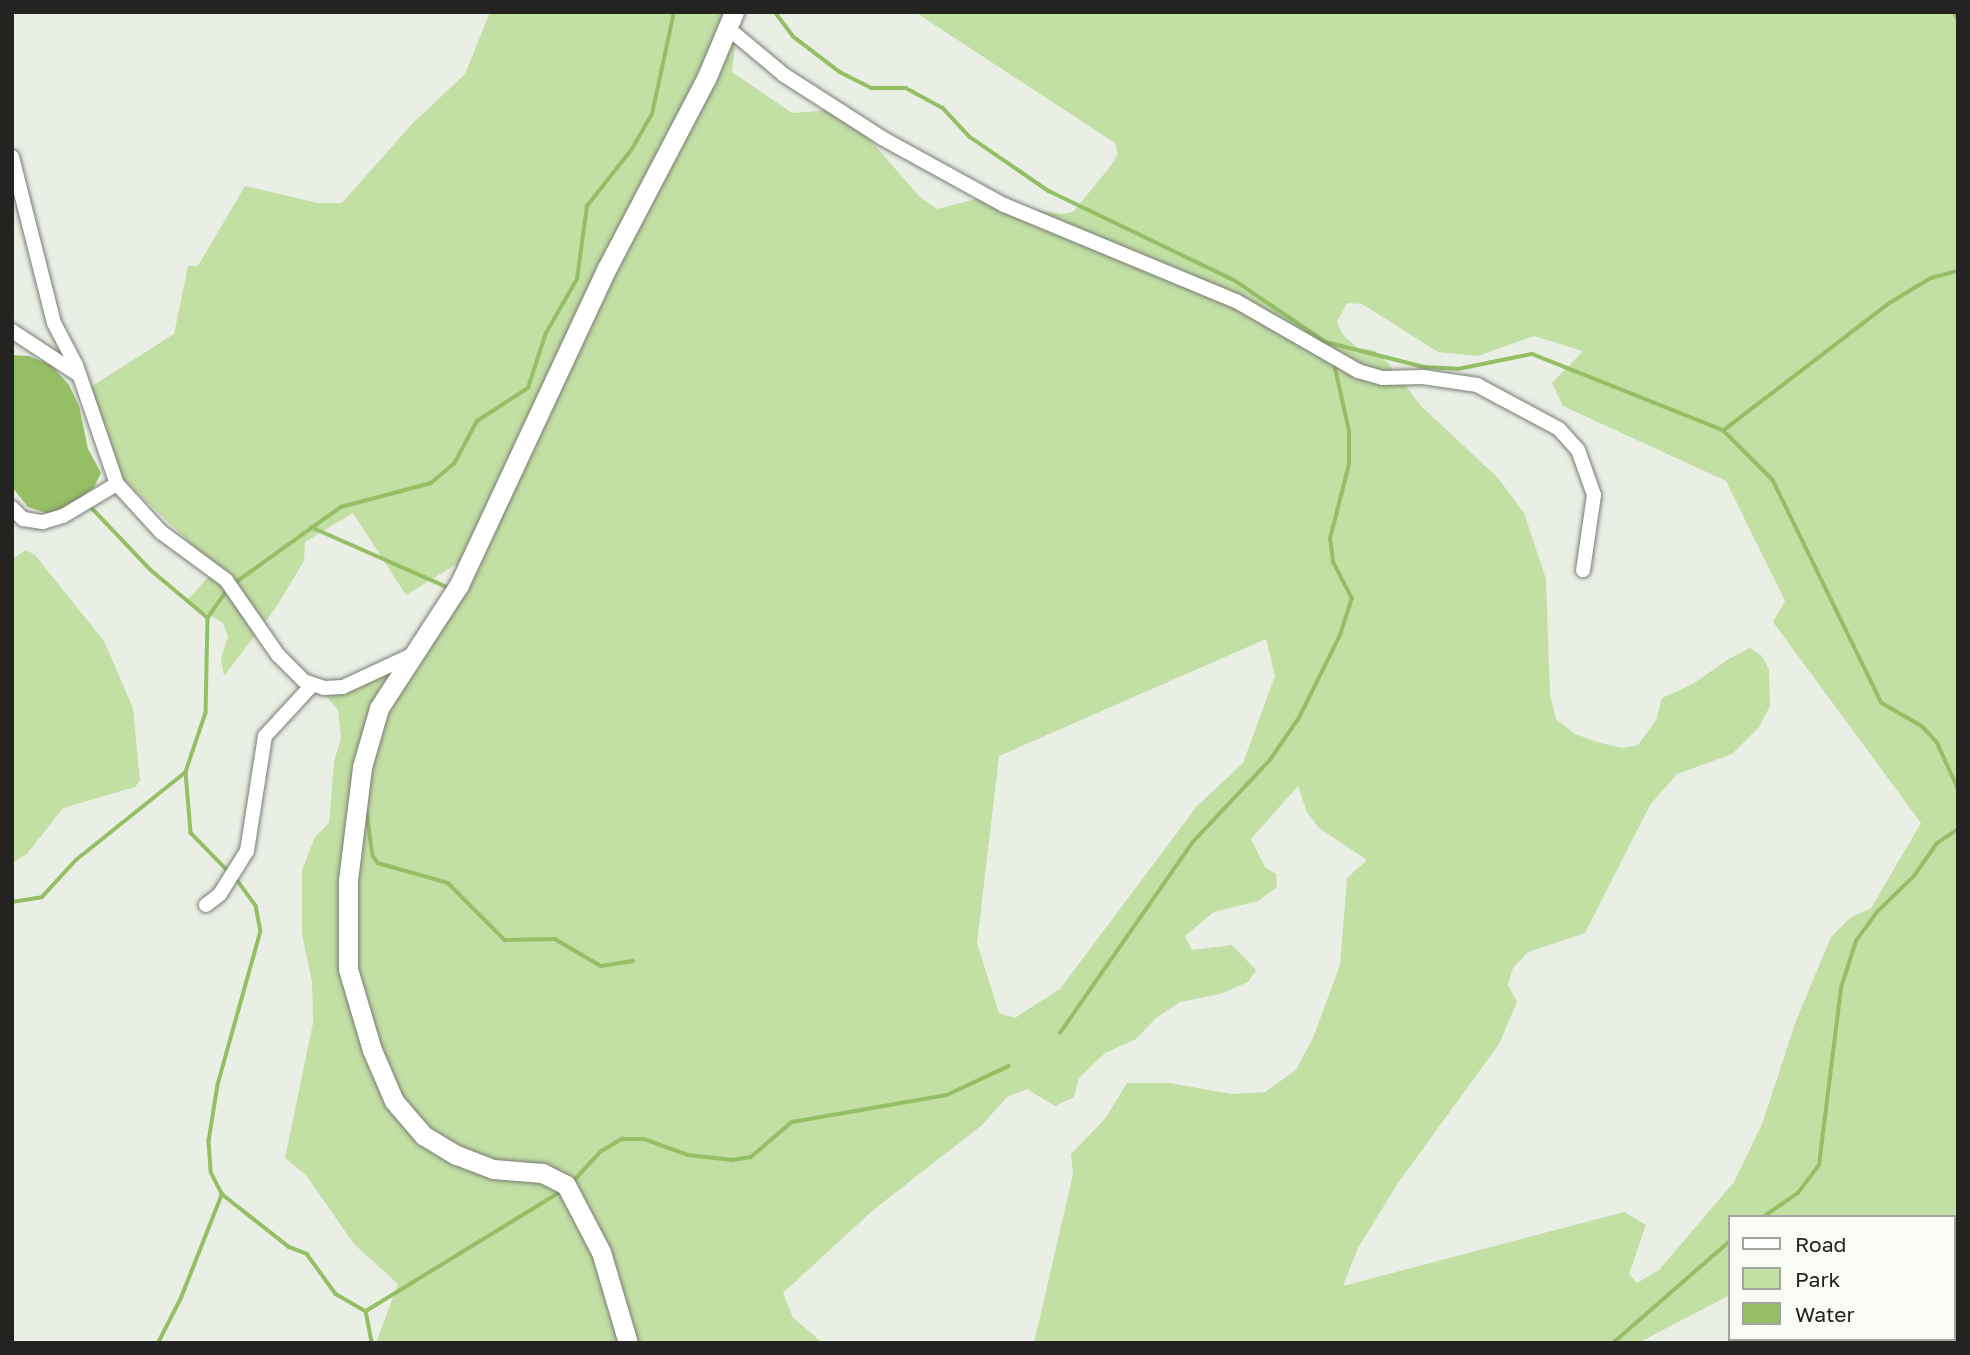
<!DOCTYPE html>
<html>
<head>
<meta charset="utf-8">
<style>
	body { margin:0 }
	#map { position:relative; width:1970px; height:1355px; overflow:hidden; background:#eaefe6; font-family:"Golos Text",sans-serif }
	div>[style] { position:absolute }
	.green>* { inset:0; background:#c2dfa4 }
	.water>* { inset:0; background:#95bf65 }
	.stream>* { height:3.5px; margin:-1.75px; padding:0 1.75px; transform-origin:1.75px; border-radius:1.75px; background:#95bf65 }
	.roads { filter:drop-shadow(0 0 2px #787c74) drop-shadow(0 0 2px #787c74) }
	.minor>* { height:14px; margin:-7px; padding:0 7px; transform-origin:7px; border-radius:7px; background:#fff }
	.major>* { height:19px; margin:-9.5px; padding:0 9.5px; transform-origin:9.5px; border-radius:9.5px; background:#fff }
	span { translate:-50% -50%; white-space:nowrap; text-align:center; line-height:1.15; -webkit-text-stroke:5px #f8fcf4; paint-order:stroke }
	.frame { position:absolute; inset:0; border:14px solid #232421; pointer-events:none }
	.legend { position:absolute; left:1728px; top:1215px; width:228px; height:126px; box-sizing:border-box; background:#f8fcf4; border:2px solid #a3a6a0; margin:0; padding:9px 12px; list-style:none; font-size:21px; color:#232421 }
	.legend li { display:flex; align-items:center; gap:14px; height:35px }
	.legend b { width:35px; border:2px solid #a3a6a0 }
</style>
</head>
<body>
<div id="map">
	<div class="green">
		<div style="clip-path:polygon(evenodd,490px 12px,739px 12px,732px 72px,792px 113px,843px 109px,919px 196px,937px 209px,997px 194px,1012px 206px,1061px 214px,1073px 212px,1109px 168px,1118px 154px,1115px 143px,915px 12px,1958px 12px,1958px 1343px,1815px 1343px,1954px 1339px,1954px 1217px,1730px 1217px,1730px 1295px,1638px 1343px,1034px 1343px,1073px 1174px,1071px 1154px,1105px 1119px,1127px 1083px,1169px 1083px,1232px 1094px,1265px 1092px,1296px 1070px,1313px 1038px,1340px 965px,1347px 878px,1367px 860px,1319px 828px,1307px 812px,1298px 786px,1251px 839px,1265px 867px,1276px 874px,1277px 887px,1258px 901px,1214px 912px,1185px 936px,1192px 950px,1232px 945px,1256px 970px,1248px 982px,1220px 994px,1180px 1002px,1156px 1018px,1136px 1039px,1105px 1053px,1079px 1078px,1074px 1097px,1055px 1106px,1027px 1089px,1007px 1097px,982px 1125px,872px 1211px,783px 1293px,793px 1318px,823px 1343px,376px 1343px,398px 1284px,354px 1244px,306px 1175px,285px 1158px,313px 1023px,312px 982px,302px 934px,302px 870px,315px 837px,329px 823px,334px 762px,341px 738px,338px 710px,325px 695px,414px 656px,470px 579px,455px 565px,406px 595px,353px 513px,305px 542px,304px 561px,275px 609px,224px 676px,221px 658px,228px 637px,223px 623px,186px 602px,209px 576px,211px 563px,121px 477px,89px 388px,174px 334px,188px 266px,198px 266px,245px 186px,318px 203px,342px 203px,411px 125px,465px 74px,490px 12px,1347px 303px,1362px 304px,1438px 352px,1478px 356px,1534px 336px,1583px 351px,1552px 383px,1563px 406px,1726px 481px,1785px 601px,1773px 622px,1921px 823px,1871px 908px,1850px 918px,1831px 937px,1796px 1021px,1762px 1124px,1734px 1182px,1659px 1270px,1637px 1283px,1629px 1274px,1646px 1225px,1624px 1212px,1343px 1286px,1358px 1248px,1398px 1183px,1499px 1044px,1517px 1002px,1508px 985px,1513px 968px,1528px 952px,1585px 933px,1650px 805px,1677px 774px,1732px 754px,1759px 727px,1770px 706px,1769px 670px,1762px 656px,1750px 648px,1727px 660px,1693px 684px,1662px 698px,1656px 720px,1638px 745px,1622px 748px,1597px 742px,1575px 734px,1556px 719px,1550px 695px,1546px 579px,1524px 513px,1498px 478px,1421px 406px,1388px 363px,1374px 350px,1358px 348px,1343px 335px,1337px 322px,1347px 303px,490px 12px,1266px 639px,1275px 676px,1243px 763px,1197px 806px,1060px 989px,1015px 1018px,999px 1013px,977px 943px,999px 756px,1266px 639px)"></div>
		<div style="clip-path:polygon(26px 550px,35px 555px,104px 641px,133px 708px,140px 781px,135px 787px,63px 808px,27px 854px,12px 863px,12px 559px)"></div>
	</div>
	<div class="water">
		<div style="clip-path:polygon(12px 355px,29px 356px,51px 365px,69px 385px,79px 406px,88px 449px,101px 473px,94px 487px,73px 506px,49px 514px,28px 507px,12px 487px)"></div>
	</div>
	<div class="stream">
		<div style="left:775px;top:12px;width:31px;rotate:53deg"></div>
		<div style="left:794px;top:37px;width:58px;rotate:37.3deg"></div>
		<div style="left:840px;top:72px;width:36px;rotate:27deg"></div>
		<div style="left:872px;top:88px;width:34px"></div>
		<div style="left:906px;top:88px;width:42px;rotate:28.4deg"></div>
		<div style="left:943px;top:108px;width:40px;rotate:47deg"></div>
		<div style="left:970px;top:137px;width:96px;rotate:34.4deg"></div>
		<div style="left:1049px;top:191px;width:205px;rotate:25.7deg"></div>
		<div style="left:1234px;top:280px;width:111px;rotate:34deg"></div>
		<div style="left:1326px;top:342px;width:101px;rotate:14.3deg"></div>
		<div style="left:1424px;top:367px;width:34px;rotate:3deg"></div>
		<div style="left:1458px;top:369px;width:76px;rotate:-11.5deg"></div>
		<div style="left:1532px;top:354px;width:206px;rotate:21.7deg"></div>
		<div style="left:1723px;top:430px;width:71px;rotate:45deg"></div>
		<div style="left:1773px;top:480px;width:248px;rotate:64deg"></div>
		<div style="left:1882px;top:703px;width:46px;rotate:29.9deg"></div>
		<div style="left:1922px;top:726px;width:22px;rotate:47deg"></div>
		<div style="left:1937px;top:742px;width:51px;rotate:65.5deg"></div>
		<div style="left:1954px;top:12px;width:9px;rotate:63deg"></div>
		<div style="left:1724px;top:430px;width:207px;rotate:-37.5deg"></div>
		<div style="left:1888px;top:304px;width:50px;rotate:-31.2deg"></div>
		<div style="left:1931px;top:278px;width:28px;rotate:-15deg"></div>
		<div style="left:90px;top:506px;width:88px;rotate:46.4deg"></div>
		<div style="left:151px;top:570px;width:73px;rotate:40deg"></div>
		<div style="left:311px;top:527px;width:151px;rotate:23.8deg"></div>
		<div style="left:232px;top:585px;width:134px;rotate:-35.6deg"></div>
		<div style="left:341px;top:507px;width:93px;rotate:-14.9deg"></div>
		<div style="left:431px;top:483px;width:30px;rotate:-40deg"></div>
		<div style="left:454px;top:464px;width:49px;rotate:-61.9deg"></div>
		<div style="left:477px;top:421px;width:61px;rotate:-32.9deg"></div>
		<div style="left:528px;top:388px;width:58px;rotate:-71.9deg"></div>
		<div style="left:546px;top:333px;width:62px;rotate:-60.1deg"></div>
		<div style="left:577px;top:279px;width:74px;rotate:-82.2deg"></div>
		<div style="left:587px;top:206px;width:73px;rotate:-51.7deg"></div>
		<div style="left:632px;top:149px;width:40px;rotate:-60.3deg"></div>
		<div style="left:652px;top:114px;width:104px;rotate:-77.8deg"></div>
		<div style="left:227px;top:591px;width:33px;rotate:125deg"></div>
		<div style="left:208px;top:618px;width:95px;rotate:91.2deg"></div>
		<div style="left:206px;top:713px;width:62px;rotate:108.7deg"></div>
		<div style="left:186px;top:772px;width:61px;rotate:85.3deg"></div>
		<div style="left:191px;top:833px;width:54px;rotate:45.7deg"></div>
		<div style="left:366px;top:805px;width:51px;rotate:82.2deg"></div>
		<div style="left:373px;top:856px;width:9px;rotate:54deg"></div>
		<div style="left:378px;top:863px;width:73px;rotate:15.9deg"></div>
		<div style="left:448px;top:883px;width:81px;rotate:45deg"></div>
		<div style="left:505px;top:940px;width:50px;rotate:-1.1deg"></div>
		<div style="left:555px;top:939px;width:53px;rotate:30.4deg"></div>
		<div style="left:601px;top:966px;width:32px;rotate:-9deg"></div>
		<div style="left:235px;top:877px;width:36px;rotate:54deg"></div>
		<div style="left:256px;top:906px;width:25px;rotate:79deg"></div>
		<div style="left:261px;top:931px;width:160px;rotate:105.6deg"></div>
		<div style="left:218px;top:1085px;width:57px;rotate:99.1deg"></div>
		<div style="left:209px;top:1141px;width:31px;rotate:86deg"></div>
		<div style="left:211px;top:1172px;width:25px;rotate:63deg"></div>
		<div style="left:222px;top:1194px;width:85px;rotate:38.3deg"></div>
		<div style="left:289px;top:1247px;width:19px;rotate:21deg"></div>
		<div style="left:307px;top:1254px;width:49px;rotate:54.1deg"></div>
		<div style="left:336px;top:1294px;width:34px;rotate:30deg"></div>
		<div style="left:366px;top:1311px;width:33px;rotate:79deg"></div>
		<div style="left:12px;top:902px;width:30px;rotate:-9deg"></div>
		<div style="left:42px;top:897px;width:50px;rotate:-47.4deg"></div>
		<div style="left:76px;top:860px;width:141px;rotate:-38.7deg"></div>
		<div style="left:1060px;top:1033px;width:231px;rotate:-55.2deg"></div>
		<div style="left:1192px;top:843px;width:114px;rotate:-46.8deg"></div>
		<div style="left:1270px;top:760px;width:51px;rotate:-55.4deg"></div>
		<div style="left:1299px;top:718px;width:93px;rotate:-63.7deg"></div>
		<div style="left:1340px;top:635px;width:38px;rotate:-72deg"></div>
		<div style="left:1352px;top:599px;width:42px;rotate:-117.2deg"></div>
		<div style="left:1333px;top:562px;width:23px;rotate:-97deg"></div>
		<div style="left:1330px;top:539px;width:77px;rotate:-75.8deg"></div>
		<div style="left:1349px;top:464px;width:33px;rotate:-90deg"></div>
		<div style="left:1349px;top:431px;width:69px;rotate:-102.6deg"></div>
		<div style="left:572px;top:1183px;width:42px;rotate:-47.9deg"></div>
		<div style="left:600px;top:1152px;width:26px;rotate:-31deg"></div>
		<div style="left:622px;top:1139px;width:22px"></div>
		<div style="left:644px;top:1139px;width:47px;rotate:20deg"></div>
		<div style="left:688px;top:1155px;width:44px;rotate:6.5deg"></div>
		<div style="left:732px;top:1160px;width:19px;rotate:-9deg"></div>
		<div style="left:751px;top:1157px;width:54px;rotate:-40.5deg"></div>
		<div style="left:792px;top:1122px;width:157px;rotate:-9.9deg"></div>
		<div style="left:947px;top:1095px;width:68px;rotate:-25.1deg"></div>
		<div style="left:1763px;top:1217px;width:42px;rotate:-34.4deg"></div>
		<div style="left:1798px;top:1193px;width:35px;rotate:-53deg"></div>
		<div style="left:1819px;top:1165px;width:178px;rotate:-82.9deg"></div>
		<div style="left:1841px;top:988px;width:49px;rotate:-72.3deg"></div>
		<div style="left:1856px;top:941px;width:36px;rotate:-54deg"></div>
		<div style="left:1877px;top:912px;width:52px;rotate:-44.2deg"></div>
		<div style="left:1914px;top:876px;width:39px;rotate:-55deg"></div>
		<div style="left:1936px;top:844px;width:27px;rotate:-34deg"></div>
		<div style="left:366px;top:1311px;width:228px;rotate:-31.5deg"></div>
		<div style="left:158px;top:1343px;width:51px;rotate:-62.9deg"></div>
		<div style="left:181px;top:1298px;width:112px;rotate:-68.5deg"></div>
		<div style="left:1613px;top:1343px;width:155px;rotate:-41.1deg"></div>
	</div>
	<div class="roads">
		<div class="minor">
			<div style="left:729px;top:29px;width:72px;rotate:39.9deg"></div>
			<div style="left:784px;top:75px;width:117px;rotate:32.7deg"></div>
			<div style="left:882px;top:138px;width:139px;rotate:28.8deg"></div>
			<div style="left:1004px;top:205px;width:251px;rotate:22.5deg"></div>
			<div style="left:1236px;top:301px;width:141px;rotate:29.8deg"></div>
			<div style="left:1358px;top:371px;width:25px;rotate:16deg"></div>
			<div style="left:1382px;top:378px;width:41px;rotate:-1.4deg"></div>
			<div style="left:1423px;top:377px;width:55px;rotate:8.4deg"></div>
			<div style="left:1477px;top:385px;width:93px;rotate:28.2deg"></div>
			<div style="left:1559px;top:429px;width:28px;rotate:48deg"></div>
			<div style="left:1578px;top:450px;width:48px;rotate:70.4deg"></div>
			<div style="left:1594px;top:495px;width:76px;rotate:98.3deg"></div>
			<div style="left:12px;top:157px;width:171px;rotate:75.8deg"></div>
			<div style="left:54px;top:323px;width:47px;rotate:62.4deg"></div>
			<div style="left:76px;top:365px;width:126px;rotate:71deg"></div>
			<div style="left:117px;top:484px;width:65px;rotate:47.5deg"></div>
			<div style="left:161px;top:532px;width:81px;rotate:36.4deg"></div>
			<div style="left:226px;top:580px;width:91px;rotate:55.3deg"></div>
			<div style="left:278px;top:655px;width:37px;rotate:45deg"></div>
			<div style="left:304px;top:681px;width:21px;rotate:19deg"></div>
			<div style="left:324px;top:688px;width:19px;rotate:-3deg"></div>
			<div style="left:343px;top:687px;width:78px;rotate:-24.9deg"></div>
			<div style="left:12px;top:331px;width:80px;rotate:33.3deg"></div>
			<div style="left:12px;top:508px;width:16px;rotate:45deg"></div>
			<div style="left:23px;top:519px;width:20px;rotate:9deg"></div>
			<div style="left:43px;top:522px;width:21px;rotate:-17deg"></div>
			<div style="left:63px;top:516px;width:63px;rotate:-30.7deg"></div>
			<div style="left:206px;top:905px;width:18px;rotate:-38deg"></div>
			<div style="left:220px;top:894px;width:51px;rotate:-57.9deg"></div>
			<div style="left:247px;top:851px;width:116px;rotate:-81.1deg"></div>
			<div style="left:265px;top:736px;width:69px;rotate:-47.3deg"></div>
		</div>
		<div class="major">
			<div style="left:628px;top:1343px;width:95px;rotate:-106.5deg"></div>
			<div style="left:601px;top:1252px;width:76px;rotate:-117.6deg"></div>
			<div style="left:566px;top:1185px;width:27px;rotate:-153deg"></div>
			<div style="left:542px;top:1173px;width:49px;rotate:-175.3deg"></div>
			<div style="left:493px;top:1169px;width:40px;rotate:-159deg"></div>
			<div style="left:456px;top:1155px;width:37px;rotate:-149deg"></div>
			<div style="left:424px;top:1136px;width:46px;rotate:-130.6deg"></div>
			<div style="left:394px;top:1101px;width:56px;rotate:-113.3deg"></div>
			<div style="left:372px;top:1050px;width:84px;rotate:-106.5deg"></div>
			<div style="left:348px;top:969px;width:89px;rotate:-90deg"></div>
			<div style="left:348px;top:880px;width:114px;rotate:-82.9deg"></div>
			<div style="left:362px;top:767px;width:61px;rotate:-73.9deg"></div>
			<div style="left:379px;top:708px;width:147px;rotate:-57deg"></div>
			<div style="left:459px;top:585px;width:350px;rotate:-65deg"></div>
			<div style="left:607px;top:268px;width:213px;rotate:-62.4deg"></div>
			<div style="left:706px;top:79px;width:73px;rotate:-67.3deg"></div>
		</div>
	</div>
	<div class="frame"></div>
	<ul class="legend">
	<li><b style="height:9px;background:#fff"></b>Road</li>
	<li><b style="height:19px;background:#c2dfa4"></b>Park</li>
	<li><b style="height:19px;background:#95bf65"></b>Water</li>
	</ul>
</div>
</body>
</html>
